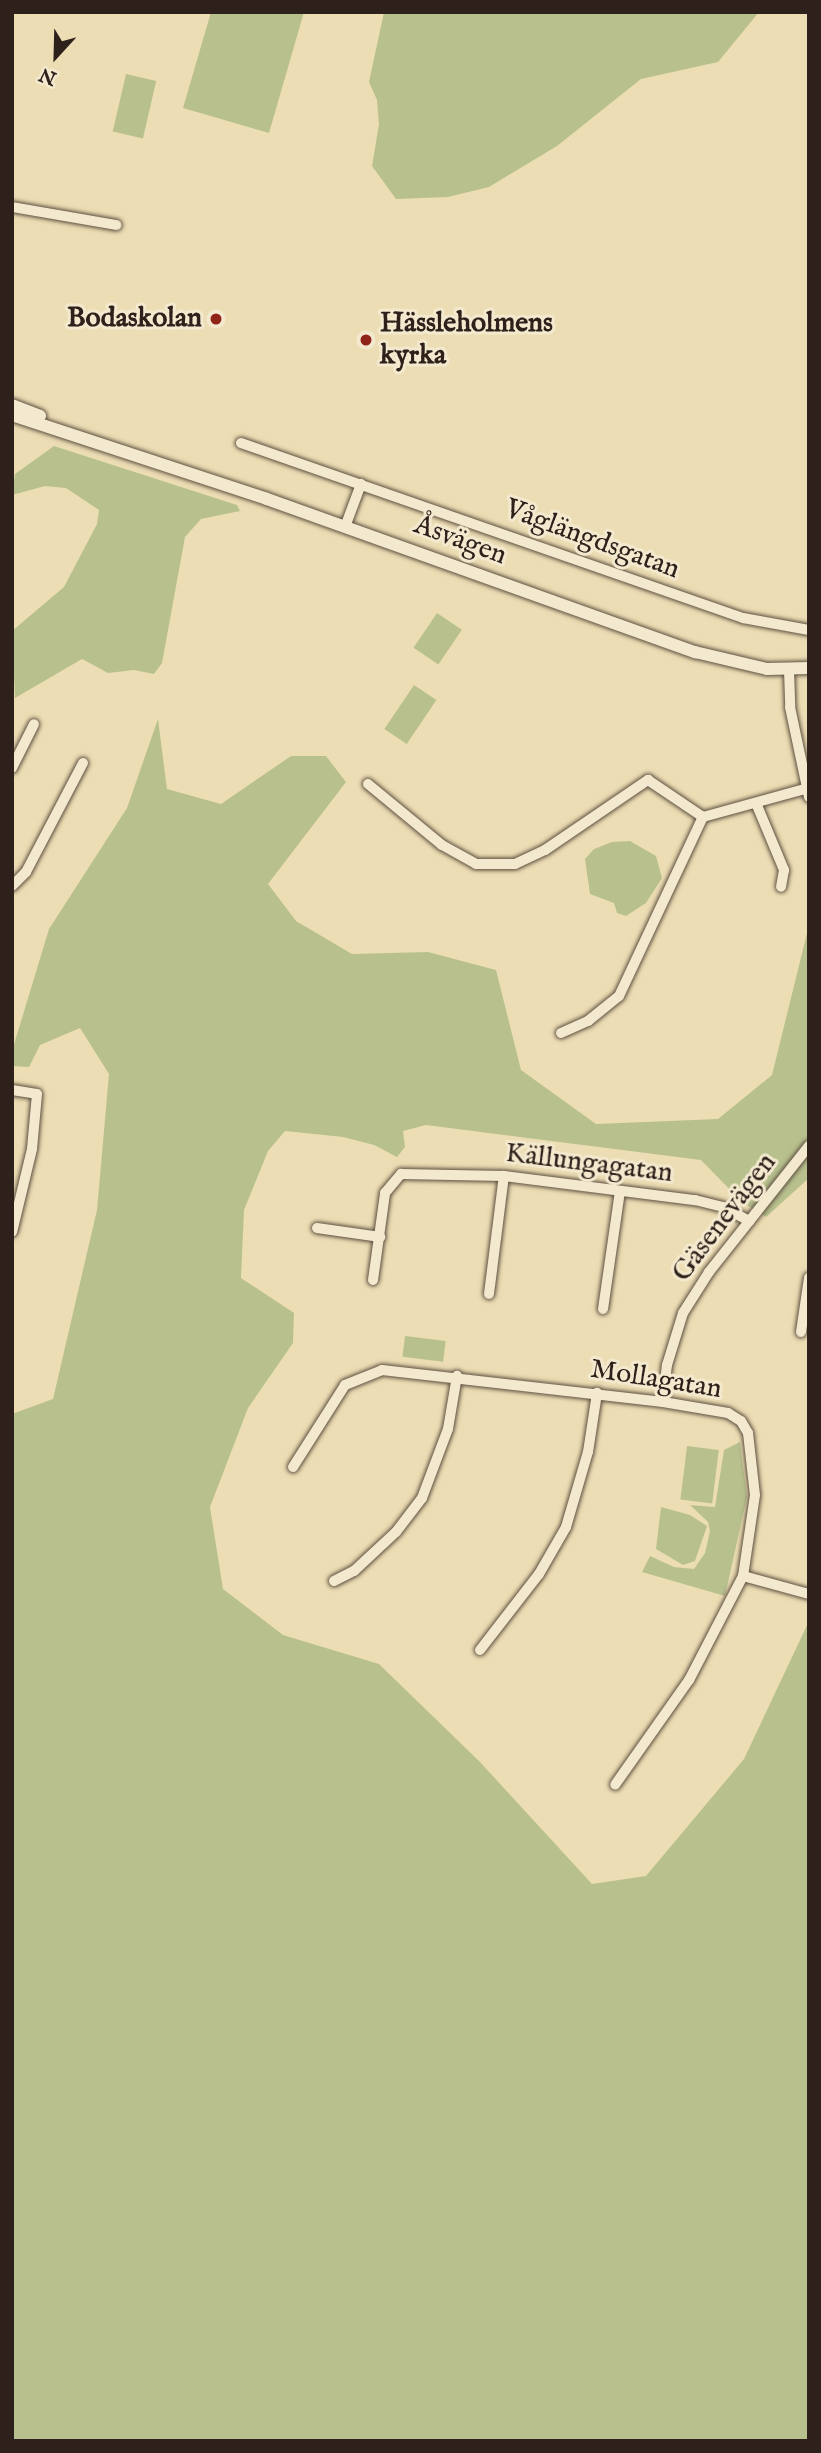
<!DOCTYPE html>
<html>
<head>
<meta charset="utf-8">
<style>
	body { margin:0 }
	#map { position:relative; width:821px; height:2453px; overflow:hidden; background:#edddb4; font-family:"IM FELL English",serif }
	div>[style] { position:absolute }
	.green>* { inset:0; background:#b8c18e; transform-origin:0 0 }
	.roads { filter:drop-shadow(0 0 2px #5e5041) drop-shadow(0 0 2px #5e5041) }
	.minor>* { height:10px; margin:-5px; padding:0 5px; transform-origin:5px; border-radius:5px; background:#f3e9ce }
	.tertiary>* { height:12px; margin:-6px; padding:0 6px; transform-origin:6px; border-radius:6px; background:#f3e9ce }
	.dots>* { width:19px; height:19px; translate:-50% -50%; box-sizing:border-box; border:4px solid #f3e9ce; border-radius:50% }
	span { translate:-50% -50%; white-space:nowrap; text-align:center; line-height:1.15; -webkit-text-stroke:6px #f3e9ce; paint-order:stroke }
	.poi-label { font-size:28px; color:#2e211b; font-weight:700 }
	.right { translate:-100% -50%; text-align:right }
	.left { translate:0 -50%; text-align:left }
	.street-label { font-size:28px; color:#2e211b }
	.frame { position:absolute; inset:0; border:14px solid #2e211b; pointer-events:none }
	.north { position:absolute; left:21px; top:21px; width:70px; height:70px; -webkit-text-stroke:5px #f3e9ce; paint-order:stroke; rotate:202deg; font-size:19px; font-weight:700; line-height:28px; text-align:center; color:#2e211b }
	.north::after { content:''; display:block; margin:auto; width:24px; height:32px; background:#2e211b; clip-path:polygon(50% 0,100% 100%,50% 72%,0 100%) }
</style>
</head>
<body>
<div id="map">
	<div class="green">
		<div style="clip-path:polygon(211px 12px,304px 12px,269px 133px,183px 108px)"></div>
		<div style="clip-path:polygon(384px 12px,759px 12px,718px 62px,641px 79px,557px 146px,489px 187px,448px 197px,396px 199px,372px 166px,379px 124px,377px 100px,369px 82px)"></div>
		<div style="left:126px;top:74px;width:31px;height:59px;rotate:13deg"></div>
		<div style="clip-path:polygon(54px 446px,237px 505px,240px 511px,201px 519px,185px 537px,162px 663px,154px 674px,134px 670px,108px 673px,82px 659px,15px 698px,12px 631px,64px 587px,97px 524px,99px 510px,66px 488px,45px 486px,12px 495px,15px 474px)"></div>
		<div style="left:437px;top:613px;width:30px;height:42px;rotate:34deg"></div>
		<div style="left:414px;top:685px;width:27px;height:53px;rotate:34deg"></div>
		<div style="clip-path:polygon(158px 719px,167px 789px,221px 804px,291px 756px,326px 756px,346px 782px,268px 884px,296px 921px,352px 954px,428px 952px,496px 970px,521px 1070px,596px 1124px,718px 1119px,772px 1075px,809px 925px,809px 1178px,766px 1217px,742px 1202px,701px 1160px,426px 1125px,403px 1131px,405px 1147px,397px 1157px,374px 1145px,343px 1137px,285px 1131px,268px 1151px,244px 1210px,241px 1278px,294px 1313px,293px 1343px,248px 1408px,210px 1507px,223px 1589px,283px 1635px,379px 1664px,480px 1762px,592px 1884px,646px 1876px,744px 1759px,809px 1621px,809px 2441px,12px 2441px,12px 1414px,53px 1399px,97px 1210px,109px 1074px,80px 1028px,40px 1045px,29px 1067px,12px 1066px,12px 1051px,49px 929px,127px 808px)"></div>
		<div style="clip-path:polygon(630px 841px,656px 856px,662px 878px,646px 903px,626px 916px,617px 913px,614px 903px,590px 894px,585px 859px,594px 849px,612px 842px)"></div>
		<div style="left:405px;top:1336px;width:41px;height:21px;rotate:7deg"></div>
		<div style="clip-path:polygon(740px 1442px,747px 1497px,725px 1596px,642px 1572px,650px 1556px,674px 1567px,694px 1569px,705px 1553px,710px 1531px,708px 1522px,690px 1505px,715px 1507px,724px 1450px)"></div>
		<div style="left:687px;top:1446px;width:32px;height:54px;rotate:7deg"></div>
		<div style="clip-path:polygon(661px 1507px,690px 1515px,707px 1526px,695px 1561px,683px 1565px,656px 1549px)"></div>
	</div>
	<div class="roads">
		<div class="minor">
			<div style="left:12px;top:207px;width:106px;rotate:9.8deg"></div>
			<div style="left:241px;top:443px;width:532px;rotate:19.22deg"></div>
			<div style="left:743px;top:618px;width:67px;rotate:10.3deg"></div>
			<div style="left:345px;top:527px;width:46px;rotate:-69.6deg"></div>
			<div style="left:789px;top:670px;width:37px;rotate:88deg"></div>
			<div style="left:790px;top:707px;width:92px;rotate:78.1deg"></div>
			<div style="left:12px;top:768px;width:49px;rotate:-63.4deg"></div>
			<div style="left:368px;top:784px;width:96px;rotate:39.5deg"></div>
			<div style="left:442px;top:845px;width:39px;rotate:29deg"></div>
			<div style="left:476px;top:864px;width:39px"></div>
			<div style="left:515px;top:864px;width:33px;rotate:-25deg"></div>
			<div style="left:545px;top:850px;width:125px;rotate:-34.2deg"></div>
			<div style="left:648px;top:780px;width:66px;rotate:33.9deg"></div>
			<div style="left:703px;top:817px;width:106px;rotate:-15.4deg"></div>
			<div style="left:756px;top:803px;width:73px;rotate:67.3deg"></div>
			<div style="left:784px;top:870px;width:17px;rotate:100deg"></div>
			<div style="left:12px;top:886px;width:20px;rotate:-45deg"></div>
			<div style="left:26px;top:872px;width:123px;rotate:-62.4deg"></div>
			<div style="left:561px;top:1033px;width:30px;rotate:-24deg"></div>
			<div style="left:588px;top:1021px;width:40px;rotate:-39deg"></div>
			<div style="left:619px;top:996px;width:198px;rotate:-64.9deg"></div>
			<div style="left:12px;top:1090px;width:25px;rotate:9deg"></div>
			<div style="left:37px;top:1094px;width:55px;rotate:95.2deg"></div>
			<div style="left:32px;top:1149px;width:85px;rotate:103.5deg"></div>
			<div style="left:317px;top:1228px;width:64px;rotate:8.1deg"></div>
			<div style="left:373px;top:1280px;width:88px;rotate:-82.1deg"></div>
			<div style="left:385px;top:1193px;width:25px;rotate:-50deg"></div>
			<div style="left:401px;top:1174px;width:103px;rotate:1.1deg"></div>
			<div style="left:504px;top:1176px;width:193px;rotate:7.2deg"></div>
			<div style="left:695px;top:1200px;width:29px;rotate:14deg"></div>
			<div style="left:723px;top:1207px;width:30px;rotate:28deg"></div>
			<div style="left:489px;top:1294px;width:119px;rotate:-82.8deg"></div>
			<div style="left:603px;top:1309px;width:119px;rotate:-81.8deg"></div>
			<div style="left:801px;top:1332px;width:55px;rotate:-81.6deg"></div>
			<div style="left:663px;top:1402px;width:37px;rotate:-84deg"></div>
			<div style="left:667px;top:1365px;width:54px;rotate:-72.9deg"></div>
			<div style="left:683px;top:1313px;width:49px;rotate:-57.6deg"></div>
			<div style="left:709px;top:1272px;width:161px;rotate:-51.6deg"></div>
			<div style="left:293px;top:1467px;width:97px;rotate:-57.6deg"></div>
			<div style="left:345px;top:1385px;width:40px;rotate:-22deg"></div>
			<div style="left:382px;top:1370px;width:283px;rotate:6.5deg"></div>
			<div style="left:663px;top:1402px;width:66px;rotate:9.6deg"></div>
			<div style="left:728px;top:1413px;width:15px;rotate:32deg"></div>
			<div style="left:741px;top:1421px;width:14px;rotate:60deg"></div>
			<div style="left:748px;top:1433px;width:62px;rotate:83.6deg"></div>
			<div style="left:755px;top:1495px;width:82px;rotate:98.4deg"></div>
			<div style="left:743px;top:1576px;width:117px;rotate:117.4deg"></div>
			<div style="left:689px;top:1680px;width:128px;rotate:125.2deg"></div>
			<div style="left:743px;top:1576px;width:68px;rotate:15.3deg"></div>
			<div style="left:334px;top:1581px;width:22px;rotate:-27deg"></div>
			<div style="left:354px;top:1571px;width:57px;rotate:-42.9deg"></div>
			<div style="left:396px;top:1532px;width:43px;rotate:-52.6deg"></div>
			<div style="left:422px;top:1498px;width:74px;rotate:-69.4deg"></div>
			<div style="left:448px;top:1429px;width:54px;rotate:-80.4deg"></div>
			<div style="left:480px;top:1650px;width:96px;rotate:-52.2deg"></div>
			<div style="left:539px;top:1574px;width:54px;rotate:-60.1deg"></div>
			<div style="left:566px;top:1527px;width:78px;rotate:-73.7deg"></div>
			<div style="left:588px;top:1452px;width:60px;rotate:-81.3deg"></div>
		</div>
		<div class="tertiary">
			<div style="left:12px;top:405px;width:30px;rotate:21deg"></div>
			<div style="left:12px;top:415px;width:268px;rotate:18.2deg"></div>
			<div style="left:267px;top:499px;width:455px;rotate:19.7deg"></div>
			<div style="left:695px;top:652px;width:74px;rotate:13.3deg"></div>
			<div style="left:767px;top:669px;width:42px;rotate:-1.4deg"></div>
		</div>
	</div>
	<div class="dots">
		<div style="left:216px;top:319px;background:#8f2418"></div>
		<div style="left:366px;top:340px;background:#8f2418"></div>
	</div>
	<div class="poi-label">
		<span class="right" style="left:202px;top:319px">Bodaskolan</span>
		<span class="left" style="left:380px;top:340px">Hässleholmens<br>kyrka</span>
	</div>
	<div class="street-label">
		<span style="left:592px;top:540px;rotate:20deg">Våglängdsgatan</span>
		<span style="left:460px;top:541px;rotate:20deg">Åsvägen</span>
		<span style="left:589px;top:1164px;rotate:7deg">Källungagatan</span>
		<span style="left:725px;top:1218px;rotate:-53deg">Gäsenevägen</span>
		<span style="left:656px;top:1380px;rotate:9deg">Mollagatan</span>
	</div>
	<div class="frame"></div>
	<div class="north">N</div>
</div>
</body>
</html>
